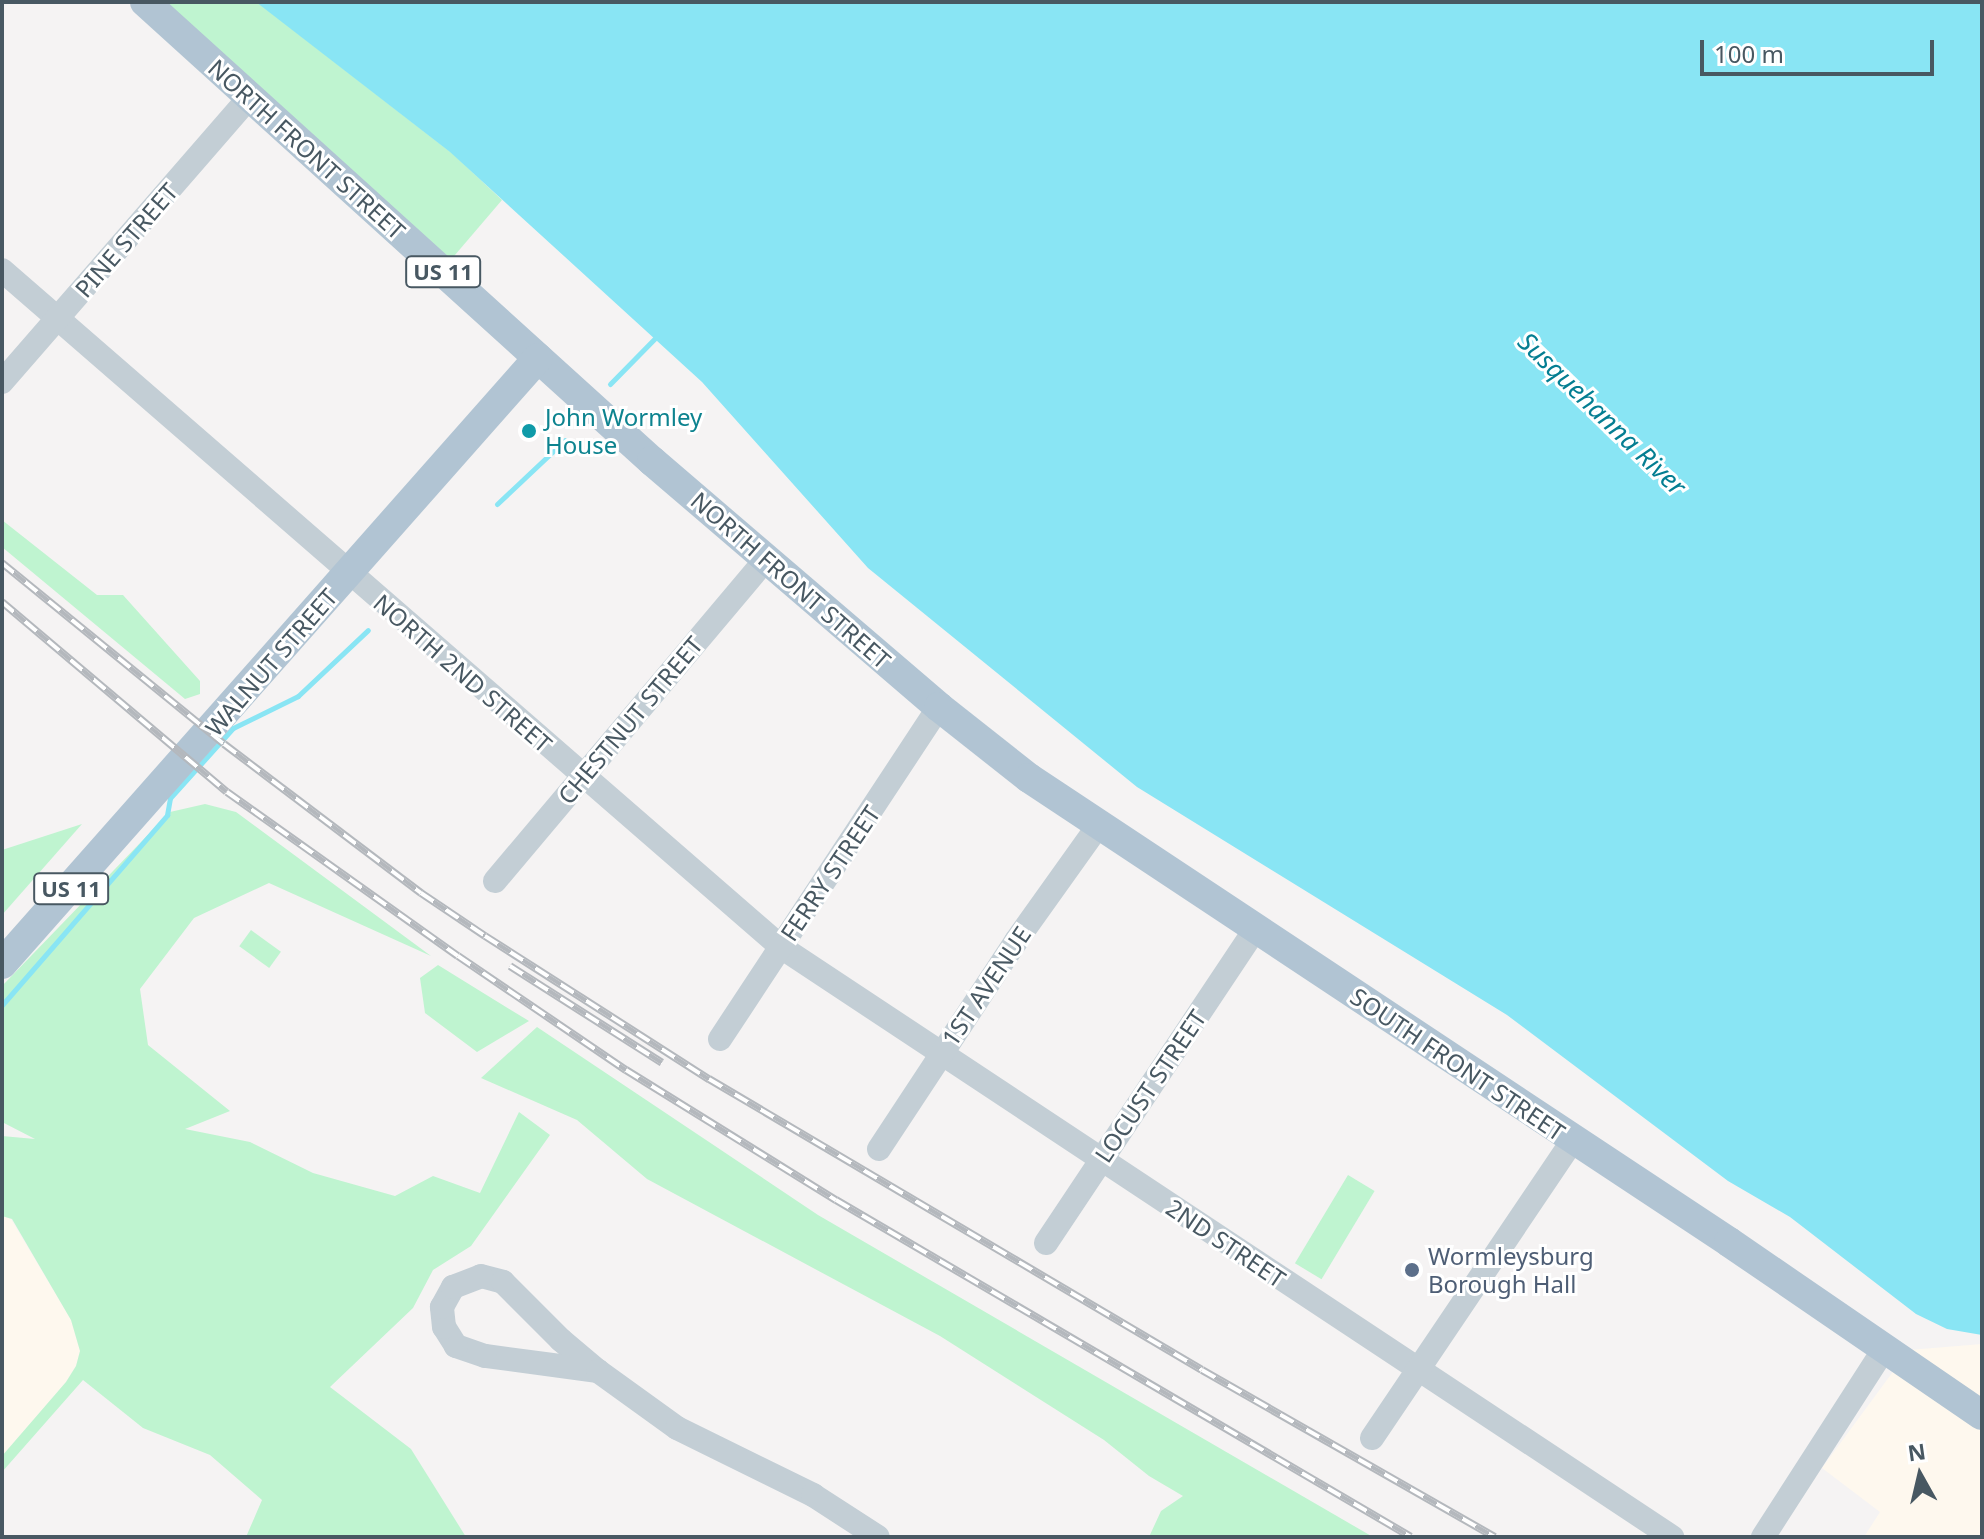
<!DOCTYPE html>
<html>
<head>
<meta charset="utf-8">
<style>
	body { margin:0 }
	#map { position:relative; width:1984px; height:1539px; overflow:hidden; background:#f5f3f3; font-family:"Noto Sans",sans-serif }
	div>[style] { position:absolute }
	.commercial>* { inset:0; background:#fef8ee }
	.green>* { inset:0; background:#bff4d0; transform-origin:0 0 }
	.water>* { inset:0; background:#89e5f4 }
	.stream>* { height:5px; margin:-2.5px; padding:0 2.5px; transform-origin:2.5px; border-radius:2.5px; background:#89e5f4 }
	.minor>* { height:24px; margin:-12px; padding:0 12px; transform-origin:12px; border-radius:12px; background:#c3ced5 }
	.major>* { height:30px; margin:-15px; padding:0 15px; transform-origin:15px; border-radius:15px; background:#b1c4d3 }
	.rail>* { height:8px; margin-top:-4px; transform-origin:0; background:repeating-linear-gradient(90deg,#fff 0 15px,#b4b8bd 0 30px); box-sizing:border-box; border-block:2px solid #b4b8bd }
	.dots>* { width:22px; height:22px; translate:-50% -50%; box-sizing:border-box; border:4px solid #fff; border-radius:50% }
	span { translate:-50% -50%; white-space:nowrap; text-align:center; line-height:1.15; -webkit-text-stroke:6px #fff; paint-order:stroke }
	.shield-label span { padding:2px 6px; background:#fff; border:2px solid; border-radius:6px; -webkit-text-stroke-width:0 }
	.shield-label { font-size:22px; color:#485862; font-weight:700 }
	.street-label { font-size:24px; color:#485862 }
	.culture-label { font-size:24px; color:#0d838f }
	.left { translate:0 -50%; text-align:left }
	.service-label { font-size:24px; color:#4e5e75 }
	.water-label { font-size:26px; color:#047e92; font-style:italic }
	.frame { position:absolute; inset:0; border:4px solid #485862; pointer-events:none }
	.north { position:absolute; left:1880px; top:1435px; width:80px; height:80px; -webkit-text-stroke:6px #fff; paint-order:stroke; rotate:352deg; font-size:22px; font-weight:700; line-height:32px; text-align:center; color:#485862 }
	.north::after { content:''; display:block; margin:auto; width:28px; height:36px; background:#485862; clip-path:polygon(50% 0,100% 100%,50% 72%,0 100%) }
	.scale { position:absolute; left:1700px; top:40px; width:234px; height:36px; box-sizing:border-box; border:4px solid #485862; border-top:0; padding-left:10px; font-size:24px; line-height:28px; white-space:nowrap; color:#485862; -webkit-text-stroke:6px #fff; paint-order:stroke }
</style>
</head>
<body>
<div id="map">
	<div class="commercial">
		<div style="clip-path:polygon(2px 1216px,11px 1219px,71px 1320px,80px 1351px,76px 1366px,66px 1382px,2px 1456px)"></div>
		<div style="clip-path:polygon(1982px 1344px,1982px 1537px,1864px 1537px,1880px 1512px,1822px 1468px,1909px 1350px)"></div>
	</div>
	<div class="green">
		<div style="clip-path:polygon(166px 2px,257px 2px,453px 154px,502px 200px,449px 262px)"></div>
		<div style="clip-path:polygon(2px 520px,97px 595px,123px 595px,200px 681px,200px 694px,185px 699px,2px 547px)"></div>
		<div style="clip-path:polygon(205px 804px,236px 812px,431px 956px,269px 883px,194px 918px,140px 989px,148px 1045px,230px 1111px,185px 1129px,250px 1142px,313px 1173px,395px 1196px,433px 1176px,480px 1193px,519px 1112px,550px 1135px,471px 1246px,433px 1270px,413px 1308px,330px 1387px,411px 1449px,466px 1537px,246px 1537px,262px 1500px,210px 1455px,143px 1428px,83px 1380px,2px 1472px,2px 1456px,66px 1382px,76px 1366px,80px 1351px,71px 1320px,12px 1219px,2px 1216px,2px 1136px,35px 1139px,2px 1122px,2px 986px,170px 812px)"></div>
		<div style="clip-path:polygon(82px 824px,2px 915px,2px 850px)"></div>
		<div style="left:251px;top:930px;width:37px;height:20px;rotate:36deg"></div>
		<div style="clip-path:polygon(438px 965px,493px 999px,529px 1021px,477px 1052px,425px 1013px,420px 978px)"></div>
		<div style="clip-path:polygon(537px 1027px,818px 1215px,1373px 1537px,1149px 1537px,1161px 1511px,1183px 1496px,1149px 1476px,1104px 1440px,940px 1336px,647px 1179px,577px 1120px,481px 1078px)"></div>
		<div style="left:1348px;top:1175px;width:31px;height:103px;rotate:31deg"></div>
	</div>
	<div class="water">
		<div style="clip-path:polygon(256px 2px,1982px 2px,1982px 1335px,1947px 1329px,1916px 1314px,1790px 1217px,1728px 1181px,1507px 1015px,1137px 787px,868px 568px,702px 382px,450px 152px)"></div>
	</div>
	<div class="stream">
		<div style="left:610px;top:384px;width:67px;rotate:-45.6deg"></div>
		<div style="left:497px;top:504px;width:93px;rotate:-43.3deg"></div>
		<div style="left:2px;top:1005px;width:252px;rotate:-49deg"></div>
		<div style="left:167px;top:815px;width:17px;rotate:-80deg"></div>
		<div style="left:170px;top:798px;width:94px;rotate:-48deg"></div>
		<div style="left:233px;top:728px;width:72px;rotate:-26.2deg"></div>
		<div style="left:298px;top:696px;width:96px;rotate:-43.3deg"></div>
	</div>
	<div class="minor">
		<div style="left:2px;top:270px;width:1032px;rotate:40.99deg"></div>
		<div style="left:781px;top:947px;width:1069px;rotate:33.51deg"></div>
		<div style="left:2px;top:382px;width:378px;rotate:-49deg"></div>
		<div style="left:495px;top:881px;width:419px;rotate:-49.9deg"></div>
		<div style="left:720px;top:1039px;width:398px;rotate:-56.6deg"></div>
		<div style="left:879px;top:1149px;width:249px;rotate:-56.6deg"></div>
		<div style="left:1016px;top:941px;width:141px;rotate:-54.5deg"></div>
		<div style="left:1046px;top:1243px;width:376px;rotate:-56.3deg"></div>
		<div style="left:481px;top:1276px;width:23px;rotate:15deg"></div>
		<div style="left:503px;top:1282px;width:82px;rotate:45deg"></div>
		<div style="left:561px;top:1340px;width:48px;rotate:40deg"></div>
		<div style="left:598px;top:1371px;width:114px;rotate:-172.4deg"></div>
		<div style="left:485px;top:1356px;width:31px;rotate:-161deg"></div>
		<div style="left:456px;top:1346px;width:22px;rotate:-122deg"></div>
		<div style="left:444px;top:1327px;width:20px;rotate:-96deg"></div>
		<div style="left:442px;top:1307px;width:23px;rotate:-61deg"></div>
		<div style="left:453px;top:1287px;width:30px;rotate:-21deg"></div>
		<div style="left:598px;top:1371px;width:97px;rotate:35.8deg"></div>
		<div style="left:677px;top:1428px;width:152px;rotate:26.2deg"></div>
		<div style="left:813px;top:1495px;width:77px;rotate:32.9deg"></div>
		<div style="left:1372px;top:1438px;width:359px;rotate:-56deg"></div>
		<div style="left:1763px;top:1537px;width:225px;rotate:-57.2deg"></div>
	</div>
	<div class="major">
		<div style="left:145px;top:2px;width:684px;rotate:42.16deg"></div>
		<div style="left:652px;top:461px;width:378px;rotate:40.6deg"></div>
		<div style="left:939px;top:707px;width:115px;rotate:38.3deg"></div>
		<div style="left:1029px;top:778px;width:840px;rotate:33.54deg"></div>
		<div style="left:1729px;top:1242px;width:306px;rotate:34.4deg"></div>
		<div style="left:2px;top:964px;width:809px;rotate:-48.51deg"></div>
	</div>
	<div class="rail">
		<div style="left:2px;top:563px;width:286px;rotate:39.2deg"></div>
		<div style="left:224px;top:744px;width:247px;rotate:37.1deg"></div>
		<div style="left:421px;top:893px;width:77px;rotate:33.9deg"></div>
		<div style="left:485px;top:936px;width:266px;rotate:32.6deg"></div>
		<div style="left:709px;top:1079px;width:572px;rotate:30.55deg"></div>
		<div style="left:1202px;top:1370px;width:337px;rotate:29.7deg"></div>
		<div style="left:2px;top:602px;width:294px;rotate:40.2deg"></div>
		<div style="left:227px;top:792px;width:283px;rotate:35.4deg"></div>
		<div style="left:458px;top:956px;width:203px;rotate:34.2deg"></div>
		<div style="left:626px;top:1070px;width:247px;rotate:31.8deg"></div>
		<div style="left:836px;top:1200px;width:666px;rotate:30.37deg"></div>
		<div style="left:510px;top:966px;width:180px;rotate:32.5deg"></div>
	</div>
	<div class="dots">
		<div style="left:529px;top:431px;background:#0f9aa8"></div>
		<div style="left:1412px;top:1270px;background:#5c6f8a"></div>
	</div>
	<div class="shield-label">
		<span style="left:443px;top:272px">US 11</span>
		<span style="left:71px;top:889px">US 11</span>
	</div>
	<div class="street-label">
		<span style="left:307px;top:149px;rotate:42deg">NORTH FRONT STREET</span>
		<span style="left:126px;top:240px;rotate:-49deg">PINE STREET</span>
		<span style="left:791px;top:580px;rotate:41deg">NORTH FRONT STREET</span>
		<span style="left:271px;top:662px;rotate:-49deg">WALNUT STREET</span>
		<span style="left:463px;top:673px;rotate:41deg">NORTH 2ND STREET</span>
		<span style="left:630px;top:720px;rotate:-50deg">CHESTNUT STREET</span>
		<span style="left:830px;top:873px;rotate:-56deg">FERRY STREET</span>
		<span style="left:986px;top:986px;rotate:-56deg">1ST AVENUE</span>
		<span style="left:1458px;top:1064px;rotate:34deg">SOUTH FRONT STREET</span>
		<span style="left:1150px;top:1086px;rotate:-56deg">LOCUST STREET</span>
		<span style="left:1226px;top:1243px;rotate:34deg">2ND STREET</span>
	</div>
	<div class="culture-label">
		<span class="left" style="left:545px;top:431px">John Wormley<br>House</span>
	</div>
	<div class="service-label">
		<span class="left" style="left:1428px;top:1270px">Wormleysburg<br>Borough Hall</span>
	</div>
	<div class="water-label">
		<span style="left:1602px;top:414px;rotate:44deg">Susquehanna River</span>
	</div>
	<div class="frame"></div>
	<div class="north">N</div>
	<div class="scale">100 m</div>
</div>
</body>
</html>
